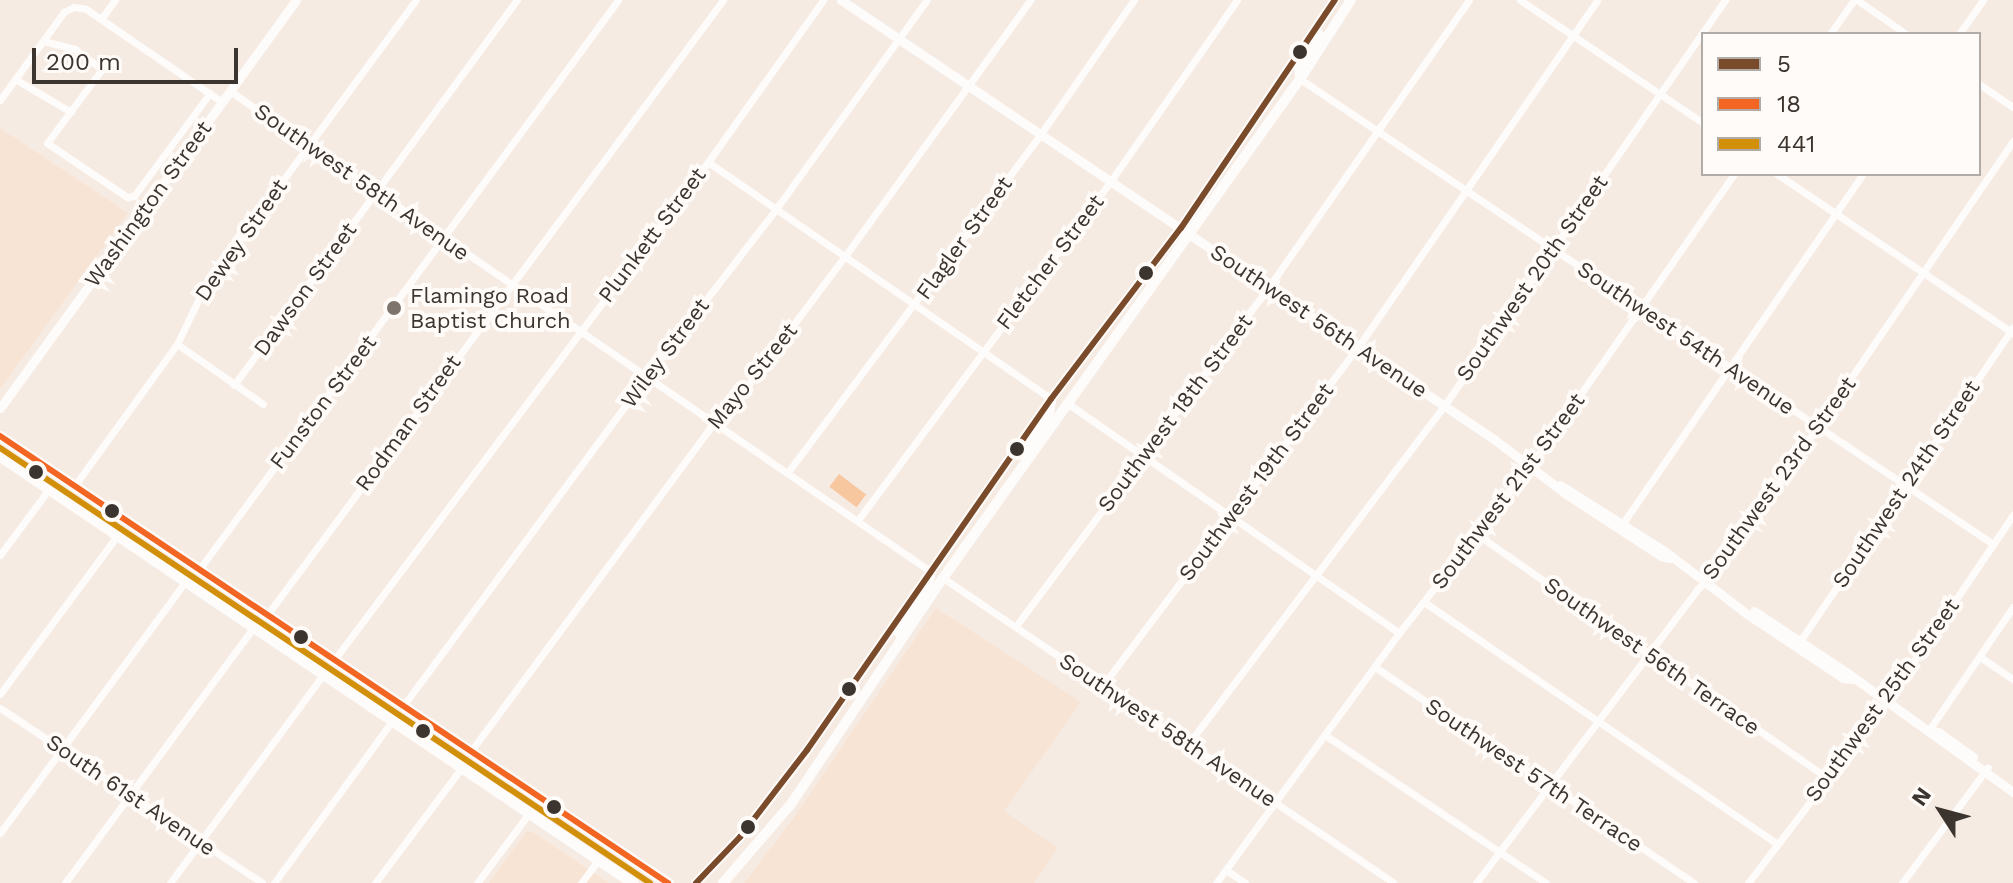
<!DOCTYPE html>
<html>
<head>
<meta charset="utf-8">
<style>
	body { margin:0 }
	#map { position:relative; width:2013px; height:883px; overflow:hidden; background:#f6ebe3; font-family:"Work Sans",sans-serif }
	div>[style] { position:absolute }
	.built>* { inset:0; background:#f7e4d5 }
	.green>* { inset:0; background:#f7c7a0; transform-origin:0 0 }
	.minor>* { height:7px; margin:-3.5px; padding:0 3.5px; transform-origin:3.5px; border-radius:3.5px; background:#fefcfb }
	.tertiary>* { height:9px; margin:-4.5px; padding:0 4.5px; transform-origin:4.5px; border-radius:4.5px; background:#fefcfb }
	.secondary>* { height:10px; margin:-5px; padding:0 5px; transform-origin:5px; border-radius:5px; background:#fefcfb }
	.primary>* { height:11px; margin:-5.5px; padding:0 5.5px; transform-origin:5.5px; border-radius:5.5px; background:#fefcfb }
	.bus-1>* { height:6px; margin:-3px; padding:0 3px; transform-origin:3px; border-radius:3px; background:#7a4b2a }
	.bus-2>* { height:6px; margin:-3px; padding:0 3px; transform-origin:3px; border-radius:3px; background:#f26522 }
	.bus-3>* { height:6px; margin:-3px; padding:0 3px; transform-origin:3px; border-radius:3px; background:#d28f09 }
	.dots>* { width:22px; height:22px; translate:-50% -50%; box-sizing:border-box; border:4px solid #fffbf8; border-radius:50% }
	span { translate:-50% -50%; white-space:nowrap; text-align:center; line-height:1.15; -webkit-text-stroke:8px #fffbf8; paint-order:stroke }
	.street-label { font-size:22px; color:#3c342e }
	.poi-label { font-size:22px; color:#3c342e }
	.left { translate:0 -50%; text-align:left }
	.legend { position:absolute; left:1701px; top:32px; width:280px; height:144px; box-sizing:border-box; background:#fffbf8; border:2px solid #b1aba7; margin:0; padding:10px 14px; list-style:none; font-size:24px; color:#3c342e }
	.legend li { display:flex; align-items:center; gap:16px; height:40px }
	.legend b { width:40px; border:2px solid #b1aba7 }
	.north { position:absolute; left:1901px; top:771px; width:80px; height:80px; -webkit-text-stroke:6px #fffbf8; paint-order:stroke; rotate:306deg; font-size:22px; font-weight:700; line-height:32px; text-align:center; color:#3c342e }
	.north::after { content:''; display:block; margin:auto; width:28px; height:36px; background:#3c342e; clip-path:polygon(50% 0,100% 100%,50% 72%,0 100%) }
	.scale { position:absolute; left:32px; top:48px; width:206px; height:36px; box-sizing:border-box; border:4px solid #3c342e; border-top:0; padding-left:10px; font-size:24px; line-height:28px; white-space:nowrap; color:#3c342e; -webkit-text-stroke:6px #fffbf8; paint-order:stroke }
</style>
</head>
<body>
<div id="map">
	<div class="built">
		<div style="clip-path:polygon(0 128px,128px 213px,0 389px)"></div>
		<div style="clip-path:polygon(936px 608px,1081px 702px,1004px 811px,1058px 848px,1034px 883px,744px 883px,790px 823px)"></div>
		<div style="clip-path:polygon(531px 831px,609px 883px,489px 883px,526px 832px)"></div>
	</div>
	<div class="green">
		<div style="left:839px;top:474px;width:34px;height:16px;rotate:37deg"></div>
	</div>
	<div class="minor">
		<div style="left:1520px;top:0;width:220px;rotate:33.9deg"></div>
		<div style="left:1857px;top:0;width:60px;rotate:34.8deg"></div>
		<div style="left:101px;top:19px;width:24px;rotate:-54deg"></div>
		<div style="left:1830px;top:34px;width:42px;rotate:-54.8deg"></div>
		<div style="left:1959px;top:34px;width:42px;rotate:-54.8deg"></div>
		<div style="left:43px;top:41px;width:33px;rotate:14deg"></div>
		<div style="left:75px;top:49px;width:34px;rotate:37deg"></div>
		<div style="left:102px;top:69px;width:92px;rotate:126.6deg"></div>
		<div style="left:47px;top:143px;width:97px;rotate:34deg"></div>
		<div style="left:127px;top:197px;width:7px;rotate:-8deg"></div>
		<div style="left:134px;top:196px;width:128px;rotate:-53.6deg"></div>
		<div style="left:15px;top:79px;width:65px;rotate:30.5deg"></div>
		<div style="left:1300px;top:79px;width:835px;rotate:33.86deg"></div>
		<div style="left:1979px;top:84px;width:41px;rotate:34.1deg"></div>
		<div style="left:230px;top:91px;width:849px;rotate:34.44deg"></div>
		<div style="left:0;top:100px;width:109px;rotate:-54deg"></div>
		<div style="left:64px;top:12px;width:11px;rotate:-27deg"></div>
		<div style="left:74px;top:7px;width:12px;rotate:9deg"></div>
		<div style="left:86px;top:9px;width:165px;rotate:34.4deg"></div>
		<div style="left:708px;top:162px;width:417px;rotate:34.6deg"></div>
		<div style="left:1777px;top:174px;width:285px;rotate:34deg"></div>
		<div style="left:177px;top:344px;width:105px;rotate:34.9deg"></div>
		<div style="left:234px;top:385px;width:478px;rotate:-53.7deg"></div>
		<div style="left:1067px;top:403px;width:404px;rotate:34.7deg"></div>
		<div style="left:788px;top:472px;width:421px;rotate:-53.2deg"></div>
		<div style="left:1040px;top:135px;width:165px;rotate:-55.2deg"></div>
		<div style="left:75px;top:485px;width:174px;rotate:-54.1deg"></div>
		<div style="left:177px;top:344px;width:64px;rotate:-64.2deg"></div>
		<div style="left:205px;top:286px;width:355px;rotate:-53.6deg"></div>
		<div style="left:858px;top:520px;width:422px;rotate:-53.3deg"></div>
		<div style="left:1110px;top:182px;width:222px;rotate:-55.1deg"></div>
		<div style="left:1623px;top:523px;width:424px;rotate:-55.5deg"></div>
		<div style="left:1475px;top:533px;width:430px;rotate:34.8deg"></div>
		<div style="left:0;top:555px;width:82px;rotate:-53.4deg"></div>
		<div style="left:198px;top:571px;width:709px;rotate:-53.66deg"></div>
		<div style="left:943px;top:578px;width:544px;rotate:34.07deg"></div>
		<div style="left:1424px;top:602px;width:428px;rotate:34.4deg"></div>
		<div style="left:267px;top:615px;width:766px;rotate:-53.44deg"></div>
		<div style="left:1016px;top:626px;width:422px;rotate:-53.3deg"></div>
		<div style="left:1268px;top:288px;width:351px;rotate:-55.1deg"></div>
		<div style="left:1800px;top:641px;width:379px;rotate:-55.8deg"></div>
		<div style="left:1980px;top:657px;width:40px;rotate:34deg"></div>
		<div style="left:334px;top:660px;width:623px;rotate:-53.09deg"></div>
		<div style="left:708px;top:162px;width:199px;rotate:-54.6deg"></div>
		<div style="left:1375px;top:667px;width:385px;rotate:34.1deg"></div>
		<div style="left:1103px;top:685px;width:423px;rotate:-53deg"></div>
		<div style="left:1358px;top:347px;width:421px;rotate:-55.4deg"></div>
		<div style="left:0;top:694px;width:197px;rotate:-53.5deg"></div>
		<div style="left:403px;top:706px;width:410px;rotate:-53.5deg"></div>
		<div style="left:647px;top:376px;width:211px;rotate:-52.3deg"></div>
		<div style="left:776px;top:209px;width:258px;rotate:-54.2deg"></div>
		<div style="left:0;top:708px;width:315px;rotate:33.7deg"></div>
		<div style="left:1929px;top:730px;width:149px;rotate:-55.7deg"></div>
		<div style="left:1325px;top:735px;width:266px;rotate:33.8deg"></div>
		<div style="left:1189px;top:743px;width:423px;rotate:-52.9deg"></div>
		<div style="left:1444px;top:406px;width:494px;rotate:-55.3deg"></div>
		<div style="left:471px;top:751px;width:400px;rotate:-53.5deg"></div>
		<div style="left:709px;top:429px;width:14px;rotate:-34deg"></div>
		<div style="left:721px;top:421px;width:206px;rotate:-53.1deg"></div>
		<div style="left:845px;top:256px;width:316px;rotate:-54.1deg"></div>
		<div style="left:0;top:833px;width:312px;rotate:-53.6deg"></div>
		<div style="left:1226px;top:870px;width:23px;rotate:34deg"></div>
		<div style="left:65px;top:883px;width:317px;rotate:-53.6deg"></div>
		<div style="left:170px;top:883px;width:260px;rotate:-53.7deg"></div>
		<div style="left:274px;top:883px;width:202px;rotate:-53.9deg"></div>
		<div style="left:375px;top:883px;width:145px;rotate:-53.1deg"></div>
		<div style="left:477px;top:883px;width:89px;rotate:-53.3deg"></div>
		<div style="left:581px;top:883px;width:30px;rotate:-53deg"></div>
		<div style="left:1216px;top:883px;width:310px;rotate:-53.8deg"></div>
		<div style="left:1399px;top:633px;width:226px;rotate:-52deg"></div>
		<div style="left:1538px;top:455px;width:343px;rotate:-55.1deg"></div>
		<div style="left:1476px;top:883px;width:369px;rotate:-53deg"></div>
		<div style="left:1698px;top:588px;width:22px;rotate:-36deg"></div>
		<div style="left:1716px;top:575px;width:526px;rotate:-55.61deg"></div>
		<div style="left:1748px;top:883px;width:229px;rotate:-52.6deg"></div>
		<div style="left:1887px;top:701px;width:225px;rotate:-55.9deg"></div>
		<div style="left:1902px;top:883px;width:144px;rotate:-53.4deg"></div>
	</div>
	<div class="tertiary">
		<div style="left:841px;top:0;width:788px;rotate:33.93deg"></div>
		<div style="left:1495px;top:440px;width:89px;rotate:37.3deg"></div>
		<div style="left:1566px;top:494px;width:113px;rotate:33.1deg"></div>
		<div style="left:1661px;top:556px;width:9px;rotate:13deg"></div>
		<div style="left:0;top:408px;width:504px;rotate:-54.04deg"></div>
		<div style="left:1560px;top:485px;width:125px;rotate:32.3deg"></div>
		<div style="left:1666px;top:552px;width:102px;rotate:37.4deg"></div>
		<div style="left:1747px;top:614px;width:115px;rotate:33.7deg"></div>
		<div style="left:1843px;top:678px;width:9px;rotate:6deg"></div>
		<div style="left:1754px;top:611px;width:110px;rotate:33.5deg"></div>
		<div style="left:1846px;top:672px;width:206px;rotate:35.7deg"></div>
		<div style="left:1929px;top:730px;width:9px;rotate:13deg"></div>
		<div style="left:1938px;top:732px;width:43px;rotate:35.5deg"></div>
	</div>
	<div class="secondary">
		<div style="left:1300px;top:79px;width:13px;rotate:-94deg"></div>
		<div style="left:1299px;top:66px;width:37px;rotate:-57deg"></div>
		<div style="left:1026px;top:449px;width:41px;rotate:-55.9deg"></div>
		<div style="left:1049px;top:415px;width:14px;rotate:-82deg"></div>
		<div style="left:899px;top:633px;width:52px;rotate:-58.5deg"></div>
		<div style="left:926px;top:589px;width:13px;rotate:-72deg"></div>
		<div style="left:696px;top:883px;width:64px;rotate:-46.3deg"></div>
		<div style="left:740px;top:837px;width:110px;rotate:-52.4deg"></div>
		<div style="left:807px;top:750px;width:427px;rotate:-55.2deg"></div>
		<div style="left:1051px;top:399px;width:215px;rotate:-52.8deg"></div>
		<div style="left:1181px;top:228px;width:275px;rotate:-56deg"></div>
		<div style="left:723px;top:883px;width:104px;rotate:-49.3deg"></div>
		<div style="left:791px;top:804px;width:272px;rotate:-56.1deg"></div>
		<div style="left:943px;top:578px;width:614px;rotate:-54.42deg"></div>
		<div style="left:1300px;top:79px;width:94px;rotate:-57.2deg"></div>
	</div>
	<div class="primary">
		<div style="left:0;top:436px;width:804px;rotate:33.79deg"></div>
		<div style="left:0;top:456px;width:764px;rotate:34deg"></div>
	</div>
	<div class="bus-1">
		<div style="left:696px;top:883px;width:64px;rotate:-46.3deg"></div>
		<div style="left:740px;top:837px;width:110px;rotate:-52.4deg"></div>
		<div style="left:807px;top:750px;width:427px;rotate:-55.2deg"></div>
		<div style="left:1051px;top:399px;width:215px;rotate:-52.8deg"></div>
		<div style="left:1181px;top:228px;width:275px;rotate:-56deg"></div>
	</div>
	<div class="bus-2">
		<div style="left:0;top:436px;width:804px;rotate:33.79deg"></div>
	</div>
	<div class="bus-3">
		<div style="left:0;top:448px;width:782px;rotate:33.79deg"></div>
	</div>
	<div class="dots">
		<div style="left:1300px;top:52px;background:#3c342e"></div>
		<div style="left:1146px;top:273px;background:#3c342e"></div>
		<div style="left:394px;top:308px;background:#7d746d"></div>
		<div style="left:1017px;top:449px;background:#3c342e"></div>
		<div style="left:36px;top:472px;background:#3c342e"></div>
		<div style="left:112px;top:511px;background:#3c342e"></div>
		<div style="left:301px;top:637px;background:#3c342e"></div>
		<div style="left:849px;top:689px;background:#3c342e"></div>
		<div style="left:423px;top:731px;background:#3c342e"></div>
		<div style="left:554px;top:807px;background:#3c342e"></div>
		<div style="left:748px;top:827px;background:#3c342e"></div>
	</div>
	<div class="street-label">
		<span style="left:362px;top:182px;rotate:35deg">Southwest 58th Avenue</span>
		<span style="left:148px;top:204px;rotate:-54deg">Washington Street</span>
		<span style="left:652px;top:235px;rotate:-53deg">Plunkett Street</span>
		<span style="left:964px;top:238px;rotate:-54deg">Flagler Street</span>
		<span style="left:241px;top:240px;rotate:-55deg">Dewey Street</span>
		<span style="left:1050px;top:262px;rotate:-53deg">Fletcher Street</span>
		<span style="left:1532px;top:278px;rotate:-55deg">Southwest 20th Street</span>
		<span style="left:305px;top:289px;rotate:-54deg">Dawson Street</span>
		<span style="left:1319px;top:321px;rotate:34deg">Southwest 56th Avenue</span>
		<span style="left:1686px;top:338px;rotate:34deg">Southwest 54th Avenue</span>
		<span style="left:665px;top:353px;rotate:-53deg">Wiley Street</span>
		<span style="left:752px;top:376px;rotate:-51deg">Mayo Street</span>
		<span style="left:323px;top:402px;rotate:-53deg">Funston Street</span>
		<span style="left:1175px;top:413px;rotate:-53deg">Southwest 18th Street</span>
		<span style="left:408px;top:423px;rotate:-54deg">Rodman Street</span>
		<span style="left:1779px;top:478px;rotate:-54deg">Southwest 23rd Street</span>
		<span style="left:1256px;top:482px;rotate:-53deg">Southwest 19th Street</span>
		<span style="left:1906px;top:484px;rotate:-56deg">Southwest 24th Street</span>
		<span style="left:1508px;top:491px;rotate:-53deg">Southwest 21st Street</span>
		<span style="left:1652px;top:656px;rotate:35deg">Southwest 56th Terrace</span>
		<span style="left:1882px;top:700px;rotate:-54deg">Southwest 25th Street</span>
		<span style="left:1168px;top:730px;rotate:34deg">Southwest 58th Avenue</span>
		<span style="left:1534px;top:775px;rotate:34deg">Southwest 57th Terrace</span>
		<span style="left:131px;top:795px;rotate:34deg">South 61st Avenue</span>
	</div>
	<div class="poi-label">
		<span class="left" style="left:410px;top:308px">Flamingo Road<br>Baptist Church</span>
	</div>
	<ul class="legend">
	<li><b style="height:10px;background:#7a4b2a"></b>5</li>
	<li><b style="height:10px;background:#f26522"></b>18</li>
	<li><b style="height:10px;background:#d28f09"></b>441</li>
	</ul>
	<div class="north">N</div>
	<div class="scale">200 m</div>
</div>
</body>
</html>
